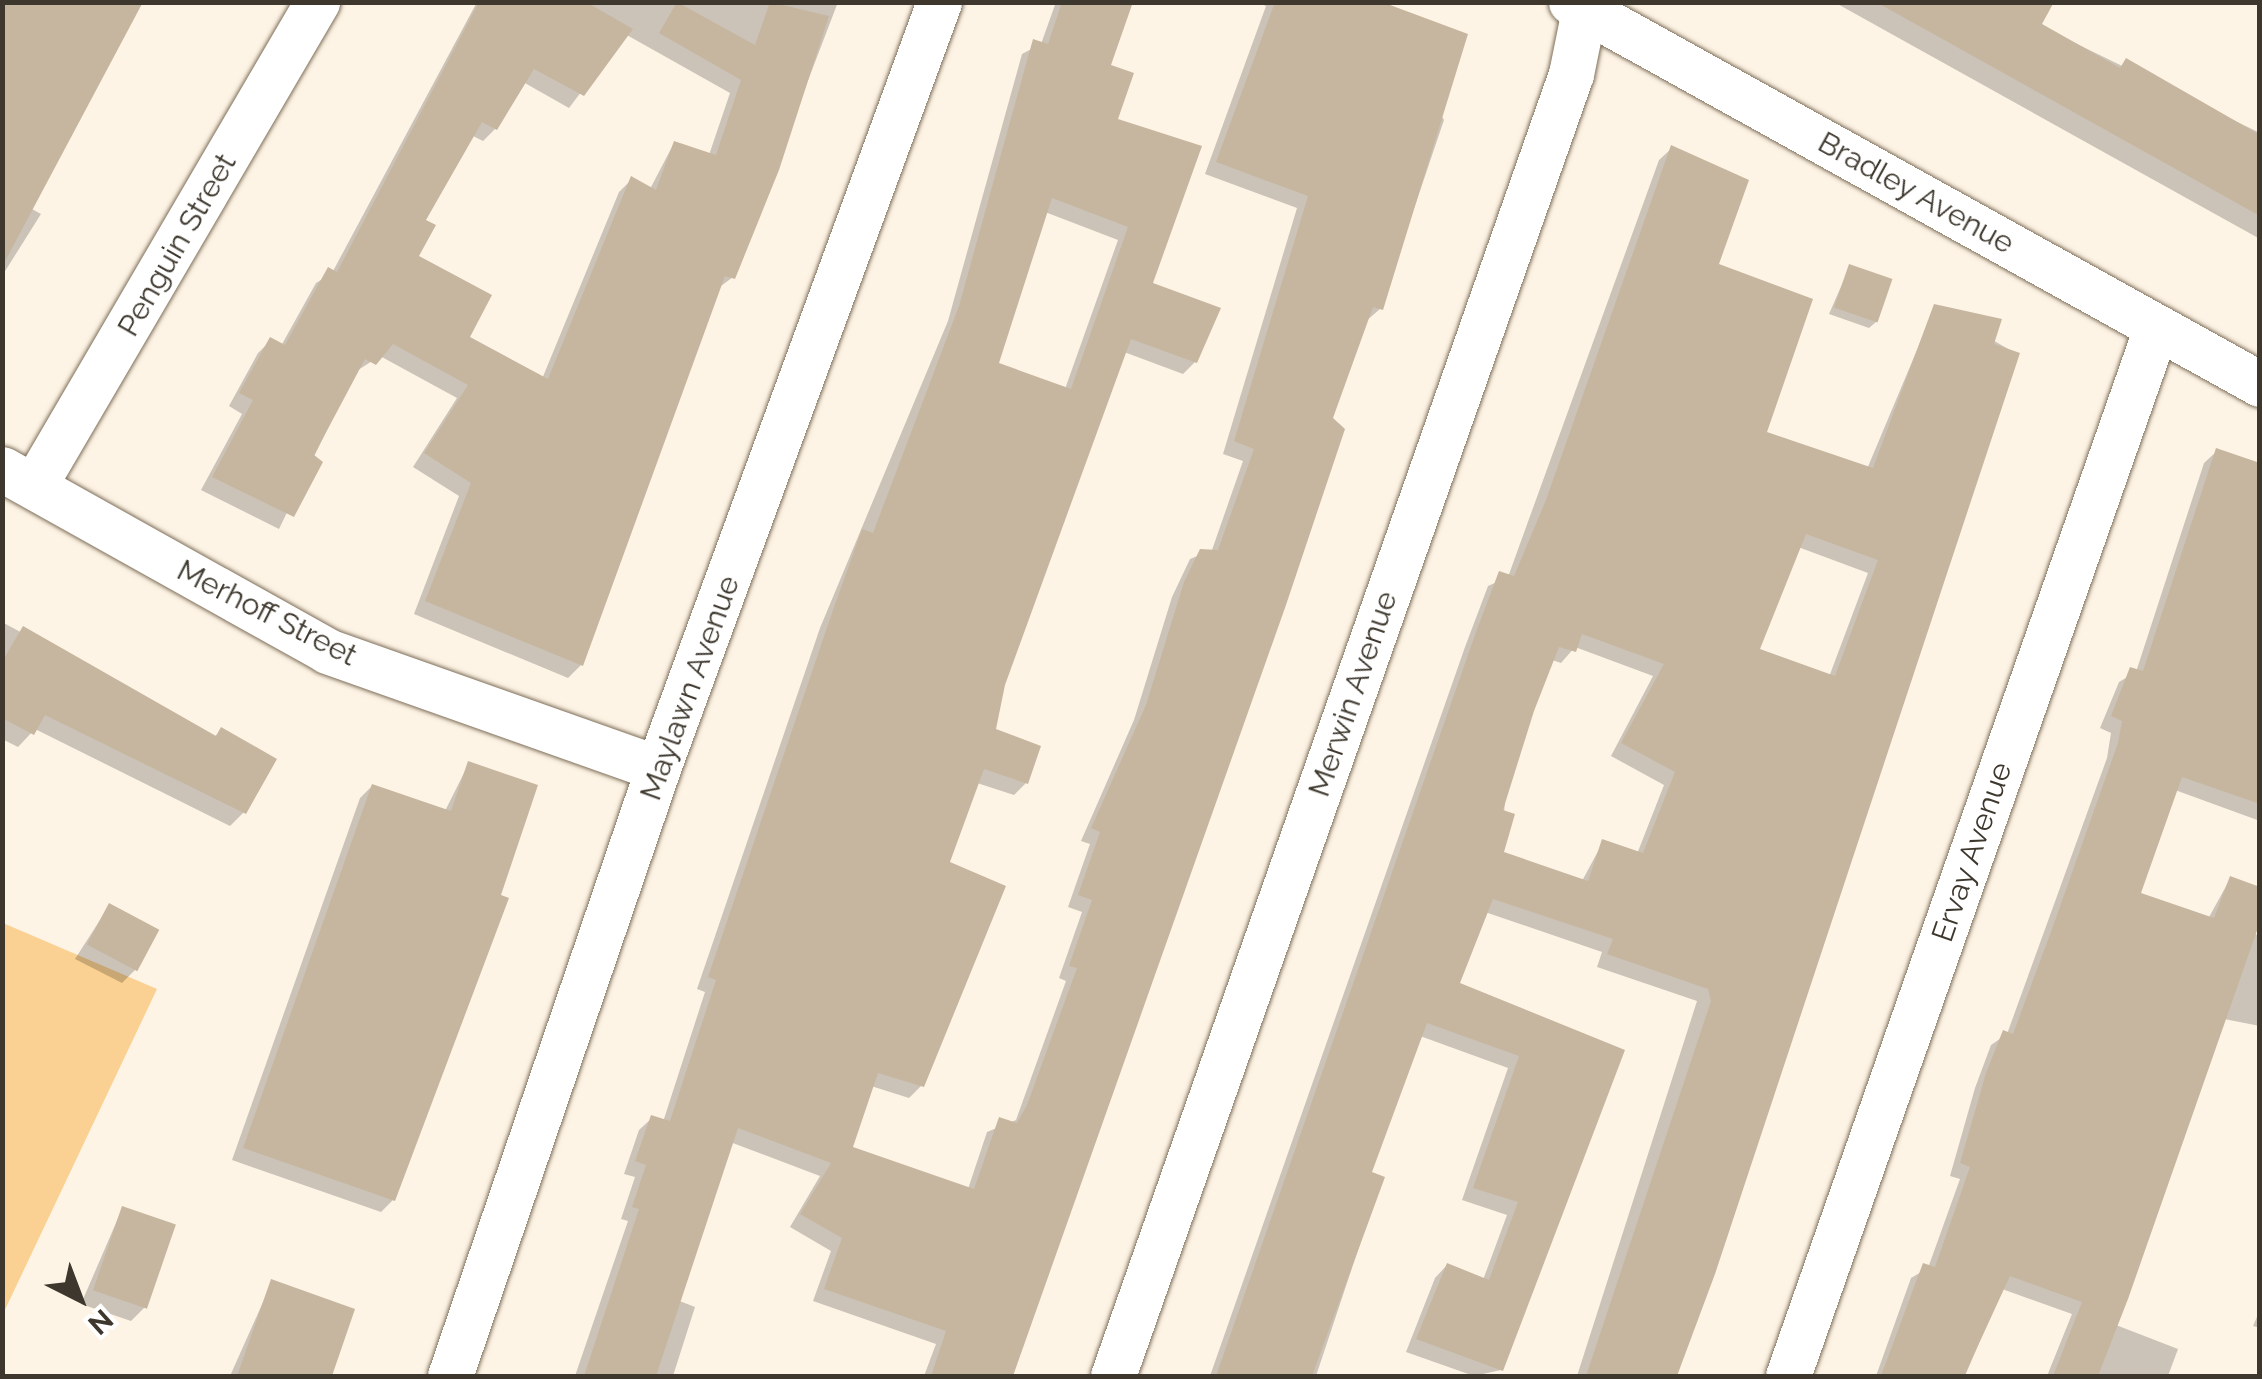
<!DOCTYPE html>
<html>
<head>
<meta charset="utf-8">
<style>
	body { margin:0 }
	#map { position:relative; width:2262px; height:1379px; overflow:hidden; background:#fef4e5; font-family:Raleway,sans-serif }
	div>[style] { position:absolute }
	.green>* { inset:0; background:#fad192 }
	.shadow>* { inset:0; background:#0003 }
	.building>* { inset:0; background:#c6b69f; transform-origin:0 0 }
	.roads { filter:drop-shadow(0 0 2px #7d6e59) drop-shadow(0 0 2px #7d6e59) }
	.street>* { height:45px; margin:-22.5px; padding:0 22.5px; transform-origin:22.5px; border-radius:22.5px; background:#fff }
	span { translate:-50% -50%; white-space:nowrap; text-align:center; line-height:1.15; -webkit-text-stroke:8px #fff; paint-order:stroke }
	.street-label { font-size:30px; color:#3d372d }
	.frame { position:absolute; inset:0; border:5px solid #3d372d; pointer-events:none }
	.north { position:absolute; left:30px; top:1249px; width:100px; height:100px; -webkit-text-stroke:8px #fff; paint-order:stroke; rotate:138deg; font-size:28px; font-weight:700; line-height:40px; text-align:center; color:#3d372d }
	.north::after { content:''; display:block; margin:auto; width:35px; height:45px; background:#3d372d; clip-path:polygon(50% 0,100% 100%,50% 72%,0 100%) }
</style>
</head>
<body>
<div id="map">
	<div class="green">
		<div style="clip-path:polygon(3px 923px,157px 989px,3px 1314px)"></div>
	</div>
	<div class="shadow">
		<div style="clip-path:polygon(2px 2px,32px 209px,41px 214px,2px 276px)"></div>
		<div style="clip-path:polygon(evenodd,477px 2px,838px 2px,733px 277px,717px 289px,581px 665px,568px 678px,414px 614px,459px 496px,413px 467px,457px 398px,380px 356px,355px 372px,279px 529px,201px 490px,242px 414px,229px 406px,258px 353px,271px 340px,281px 346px,316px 283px,332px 273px,477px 2px,625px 34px,730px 93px,709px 155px,674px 143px,650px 189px,632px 179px,619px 192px,542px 379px,466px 338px,416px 257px,423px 220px,471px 135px,483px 141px,495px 129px,523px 82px,569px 108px,625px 34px)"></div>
		<div style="clip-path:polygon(evenodd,1056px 2px,1131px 2px,1108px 67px,1115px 121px,1150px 285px,1195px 362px,1183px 374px,1124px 352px,1003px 684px,993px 731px,1026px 783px,1014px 795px,977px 783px,947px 863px,922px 1085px,909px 1098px,871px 1086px,850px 1149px,968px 1189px,987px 1132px,1016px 1120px,1066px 981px,1059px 978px,1082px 912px,1068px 907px,1090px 844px,1081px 841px,1134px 720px,1172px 597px,1190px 559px,1212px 550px,1243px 461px,1223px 454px,1297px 208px,1205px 174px,1266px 6px,1256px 2px,1375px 2px,1444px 120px,1380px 309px,1366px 321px,1330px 419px,1284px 605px,1012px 1376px,924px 1376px,936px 1344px,813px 1301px,831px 1251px,790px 1227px,820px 1176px,730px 1142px,677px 1300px,695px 1307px,673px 1376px,575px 1376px,628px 1221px,621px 1219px,635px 1177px,624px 1174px,639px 1130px,652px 1118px,663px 1122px,705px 992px,697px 989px,820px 628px,948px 321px,1022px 54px,1041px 44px,1056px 2px,1045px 212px,1118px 240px,1065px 389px,996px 364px,1045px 212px)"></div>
		<div style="clip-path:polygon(1834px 2px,2028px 2px,2038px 25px,2260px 133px,2260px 239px)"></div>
		<div style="clip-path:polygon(evenodd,1672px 148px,1764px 433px,1867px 469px,1935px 307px,2017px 354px,1676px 1376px,1577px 1376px,1697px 1001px,1597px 967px,1602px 952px,1485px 912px,1457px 984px,1622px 1051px,1501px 1370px,1474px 1376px,1406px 1352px,1435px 1278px,1447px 1265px,1483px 1280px,1507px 1215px,1462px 1200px,1508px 1068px,1420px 1036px,1368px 1174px,1382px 1178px,1316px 1376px,1210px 1376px,1465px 647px,1488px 586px,1508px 577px,1659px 160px,1672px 148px,1798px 547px,1868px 573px,1829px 677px,1757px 650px,1798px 547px,1672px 148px,1575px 647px,1653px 676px,1611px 756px,1664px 785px,1637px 854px,1603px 842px,1582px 881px,1501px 854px,1506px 787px,1552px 660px,1561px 663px,1575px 647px)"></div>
		<div style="clip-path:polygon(1850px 266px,1876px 322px,1869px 328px,1829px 314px)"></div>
		<div style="clip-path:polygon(2217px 451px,2260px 662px,2260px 821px,2175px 790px,2138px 895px,2208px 919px,2230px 879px,2260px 942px,2260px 1026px,2224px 1019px,2116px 1325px,2178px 1349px,2168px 1376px,2047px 1376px,2072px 1314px,2002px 1289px,1965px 1376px,1876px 1376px,1911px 1278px,1928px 1268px,1960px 1179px,1950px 1176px,1975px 1088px,1991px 1045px,2007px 1034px,2107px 758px,2111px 733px,2100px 728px,2119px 682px,2136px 672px,2204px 463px)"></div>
		<div style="clip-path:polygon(2px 622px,214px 737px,222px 730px,244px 812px,230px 826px,35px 729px,18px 747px,2px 739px)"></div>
		<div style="clip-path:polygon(469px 763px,393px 1200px,381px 1212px,232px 1160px,360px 798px,372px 786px,445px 811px)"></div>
		<div style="clip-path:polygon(109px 906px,135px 970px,122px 983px,75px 959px)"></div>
		<div style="clip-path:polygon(122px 1209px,144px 1308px,131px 1321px,81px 1304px)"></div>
		<div style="clip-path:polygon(272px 1282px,352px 1310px,330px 1376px,230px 1376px)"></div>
		<div style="clip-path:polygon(2260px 1310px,2260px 1328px,2253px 1326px)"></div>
	</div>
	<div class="building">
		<div style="clip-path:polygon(2px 2px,143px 2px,2px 267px)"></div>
		<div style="clip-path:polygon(479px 2px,586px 2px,633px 29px,584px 96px,534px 69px,497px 130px,482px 122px,426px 220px,436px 225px,419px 256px,492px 295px,470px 337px,548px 379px,631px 176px,656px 190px,674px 141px,716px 155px,741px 80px,659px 33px,677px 2px,755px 45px,770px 2px,829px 16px,779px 170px,735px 279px,725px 276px,583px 666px,425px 601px,471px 483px,424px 453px,468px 385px,393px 344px,376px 365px,365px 359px,314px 455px,323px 462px,294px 517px,212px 477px,253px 400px,239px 393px,270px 337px,285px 345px,328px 267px,337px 272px)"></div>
		<div style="clip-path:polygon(evenodd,1062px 2px,1133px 2px,1111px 65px,1134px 73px,1118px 119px,1202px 146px,1153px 283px,1221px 308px,1197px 363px,1131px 339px,1005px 685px,996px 729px,1041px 746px,1028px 784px,984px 769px,950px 862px,1006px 886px,924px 1087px,878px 1073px,853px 1147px,974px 1189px,999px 1117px,1017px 1123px,1027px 1105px,1077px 968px,1069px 966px,1092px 900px,1078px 895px,1100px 832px,1091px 828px,1146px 705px,1184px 582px,1200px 549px,1218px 550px,1254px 449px,1234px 441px,1308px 196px,1216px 162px,1275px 2px,1382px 2px,1468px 34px,1383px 310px,1373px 307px,1333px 418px,1345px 429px,1286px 605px,1013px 1376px,931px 1376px,946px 1331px,824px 1289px,842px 1238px,800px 1214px,831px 1163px,738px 1128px,656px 1376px,584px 1376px,639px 1209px,632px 1207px,646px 1165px,635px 1161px,651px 1115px,670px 1121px,716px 980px,708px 977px,832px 613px,862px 529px,873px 533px,959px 306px,1033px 39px,1048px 44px,1062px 2px,1052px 198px,1128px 227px,1071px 389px,999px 363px,1052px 198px)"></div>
		<div style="clip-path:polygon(1876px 2px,2054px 2px,2042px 24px,2120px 68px,2126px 58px,2260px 135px,2260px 216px)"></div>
		<div style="clip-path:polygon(evenodd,1671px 145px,1749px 180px,1719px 264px,1813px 299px,1767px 432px,1873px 468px,1934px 304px,2002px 319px,1994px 344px,2020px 353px,1715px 1274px,1677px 1376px,1586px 1376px,1711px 1001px,1708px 989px,1607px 954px,1613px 939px,1493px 899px,1460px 983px,1625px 1050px,1503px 1371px,1416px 1339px,1447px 1263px,1489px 1280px,1518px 1202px,1473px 1188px,1519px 1056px,1427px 1023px,1372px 1172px,1385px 1177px,1312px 1376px,1216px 1376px,1476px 632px,1499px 571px,1514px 576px,1546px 500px,1671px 145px,1806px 534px,1878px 560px,1835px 676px,1760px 649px,1806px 534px,1671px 145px,1582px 634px,1664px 664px,1621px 743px,1675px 772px,1643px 853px,1602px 839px,1588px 881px,1504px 852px,1515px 814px,1503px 810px,1534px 711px,1559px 647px,1576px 652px,1582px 634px)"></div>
		<div style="left:1849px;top:264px;width:46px;height:46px;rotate:19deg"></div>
		<div style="clip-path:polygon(2216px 448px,2260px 463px,2260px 804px,2182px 777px,2141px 893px,2214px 918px,2230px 876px,2260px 887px,2260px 922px,2128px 1299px,2098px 1376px,2053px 1376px,2082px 1302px,2010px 1276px,1964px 1376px,1881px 1376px,1923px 1263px,1935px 1267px,1970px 1167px,1960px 1163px,1986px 1073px,2003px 1030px,2013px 1034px,2052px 929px,2118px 743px,2122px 721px,2111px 716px,2130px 667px,2143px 671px)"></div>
		<div style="clip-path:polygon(23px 626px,216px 736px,221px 727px,277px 759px,246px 814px,45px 715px,34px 735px,2px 718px,2px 662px)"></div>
		<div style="clip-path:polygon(468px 761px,538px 785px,501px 895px,509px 898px,395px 1201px,243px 1148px,372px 784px,451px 811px)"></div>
		<div style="left:109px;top:903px;width:57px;height:47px;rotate:28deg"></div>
		<div style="left:122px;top:1206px;width:57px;height:89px;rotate:19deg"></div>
		<div style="clip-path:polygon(271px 1279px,355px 1309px,332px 1376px,237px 1376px)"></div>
	</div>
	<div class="roads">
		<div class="street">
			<div style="left:1571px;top:2px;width:788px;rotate:29.01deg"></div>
			<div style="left:2px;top:469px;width:372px;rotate:29.2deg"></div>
			<div style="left:327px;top:651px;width:351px;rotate:19.5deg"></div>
			<div style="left:34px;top:486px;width:561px;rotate:-59.68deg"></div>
			<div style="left:450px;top:1376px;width:643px;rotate:-71.11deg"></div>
			<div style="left:658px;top:768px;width:816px;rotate:-69.85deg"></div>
			<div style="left:1113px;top:1376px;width:1380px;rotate:-70.62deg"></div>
			<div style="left:1571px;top:74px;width:65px;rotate:-78.5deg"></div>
			<div style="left:1788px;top:1376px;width:1111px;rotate:-70.65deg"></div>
		</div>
	</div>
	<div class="street-label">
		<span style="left:1916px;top:193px;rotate:29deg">Bradley Avenue</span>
		<span style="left:177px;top:245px;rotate:-60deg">Penguin Street</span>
		<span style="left:267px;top:613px;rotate:27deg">Merhoff Street</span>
		<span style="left:690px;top:688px;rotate:-70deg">Maylawn Avenue</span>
		<span style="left:1353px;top:694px;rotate:-71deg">Merwin Avenue</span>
		<span style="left:1972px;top:852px;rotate:-71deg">Ervay Avenue</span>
	</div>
	<div class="frame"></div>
	<div class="north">N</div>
</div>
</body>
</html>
